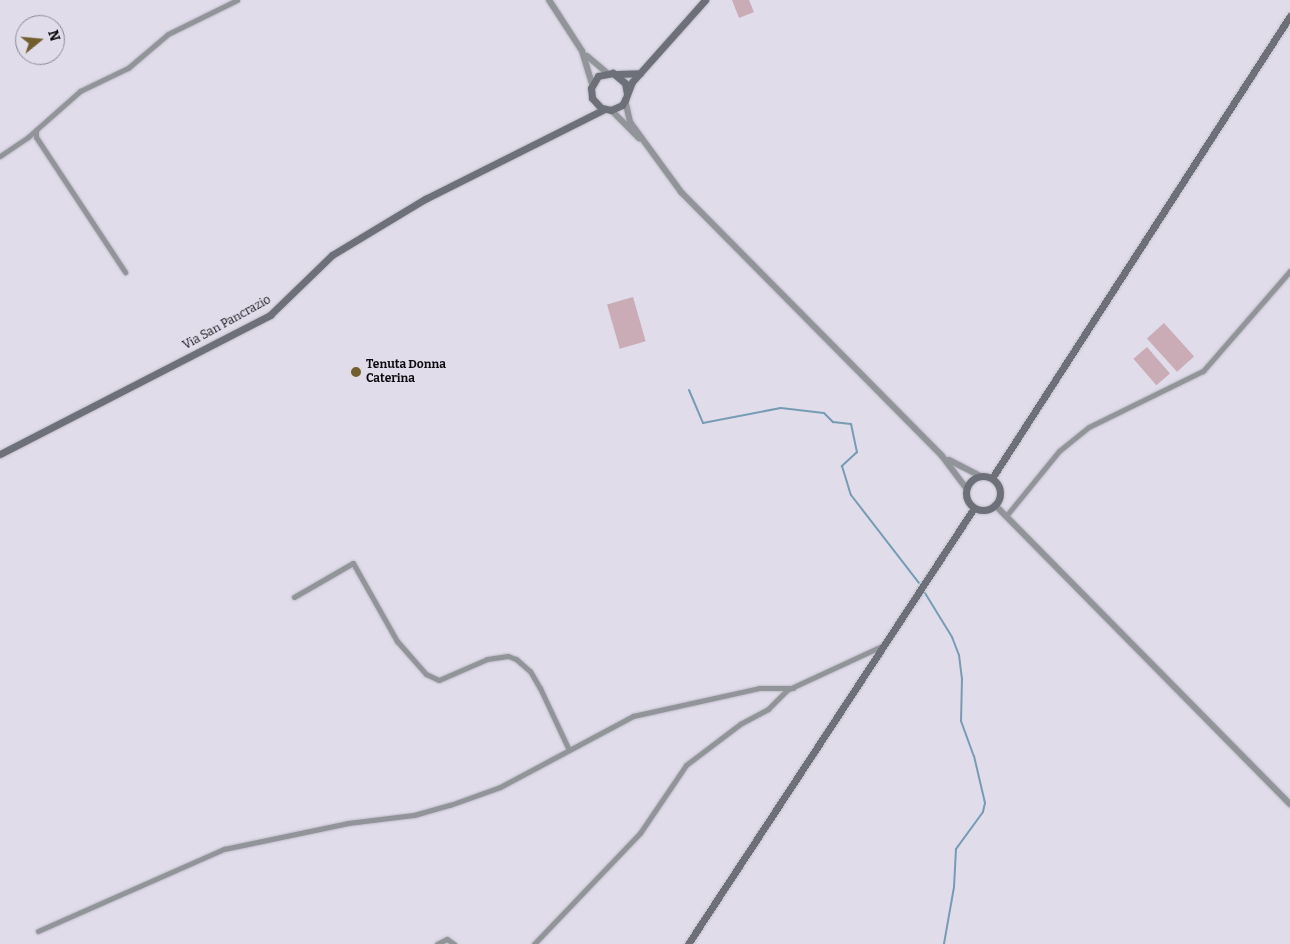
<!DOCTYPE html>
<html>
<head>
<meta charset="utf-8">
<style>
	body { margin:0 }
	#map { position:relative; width:1290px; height:944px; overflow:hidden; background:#e0dcea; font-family:Bitter,serif }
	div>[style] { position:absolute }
	.green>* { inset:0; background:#c9acb5; transform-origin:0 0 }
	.stream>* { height:2px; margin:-1px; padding:0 1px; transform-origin:1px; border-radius:1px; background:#769cb4 }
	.roads { filter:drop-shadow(0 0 1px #bebbc7) drop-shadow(0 0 1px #bebbc7) }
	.minor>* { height:5px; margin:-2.5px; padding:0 2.5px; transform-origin:2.5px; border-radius:2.5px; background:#919499 }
	.tertiary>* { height:6px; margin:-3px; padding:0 3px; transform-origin:3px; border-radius:3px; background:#919499 }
	.secondary>* { height:7px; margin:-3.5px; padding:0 3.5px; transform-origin:3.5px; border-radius:3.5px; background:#6d7078 }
	.secondary>.ring { margin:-3.5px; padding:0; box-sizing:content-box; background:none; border:7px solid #6d7078; border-radius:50% }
	.dots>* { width:14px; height:14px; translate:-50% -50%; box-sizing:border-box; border:2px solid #e0dcea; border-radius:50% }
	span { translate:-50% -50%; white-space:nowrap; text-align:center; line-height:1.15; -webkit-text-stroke:5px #e0dcea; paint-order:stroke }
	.street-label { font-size:12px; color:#0e0c11 }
	.poi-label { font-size:12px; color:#0e0c11; font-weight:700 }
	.left { translate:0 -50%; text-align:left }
	.north { position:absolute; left:15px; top:15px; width:50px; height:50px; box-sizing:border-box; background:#e0dcea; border:1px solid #8c8993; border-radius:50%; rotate:73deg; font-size:14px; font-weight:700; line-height:20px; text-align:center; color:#0e0c11 }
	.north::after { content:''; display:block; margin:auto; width:18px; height:22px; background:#725e2d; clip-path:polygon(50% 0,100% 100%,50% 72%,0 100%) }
</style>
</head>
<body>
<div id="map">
	<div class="green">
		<div style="clip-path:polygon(732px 0,749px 0,754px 12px,739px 18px)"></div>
		<div style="left:633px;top:297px;width:46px;height:27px;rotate:74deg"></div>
		<div style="left:1164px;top:323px;width:45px;height:23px;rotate:48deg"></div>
		<div style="left:1147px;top:347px;width:35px;height:18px;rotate:49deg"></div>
	</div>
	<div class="stream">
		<div style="left:689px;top:390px;width:36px;rotate:67deg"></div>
		<div style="left:703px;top:423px;width:79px;rotate:-10.9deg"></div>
		<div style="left:781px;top:408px;width:43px;rotate:6.6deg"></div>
		<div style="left:824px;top:413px;width:13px;rotate:45deg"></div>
		<div style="left:833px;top:422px;width:18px;rotate:6deg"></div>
		<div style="left:851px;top:424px;width:29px;rotate:78deg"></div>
		<div style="left:857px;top:452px;width:21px;rotate:137deg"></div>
		<div style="left:842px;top:466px;width:30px;rotate:73deg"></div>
		<div style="left:851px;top:495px;width:111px;rotate:52.3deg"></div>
		<div style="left:925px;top:593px;width:52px;rotate:58.5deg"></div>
		<div style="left:952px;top:637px;width:19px;rotate:69deg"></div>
		<div style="left:959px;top:655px;width:23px;rotate:83deg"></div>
		<div style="left:962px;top:678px;width:43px;rotate:91.3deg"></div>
		<div style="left:961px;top:721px;width:37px;rotate:70deg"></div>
		<div style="left:974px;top:756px;width:48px;rotate:76.8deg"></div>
		<div style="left:985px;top:803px;width:9px;rotate:103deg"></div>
		<div style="left:983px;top:812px;width:46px;rotate:126.1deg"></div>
		<div style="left:956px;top:849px;width:38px;rotate:93deg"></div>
		<div style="left:954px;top:887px;width:58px;rotate:100deg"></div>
	</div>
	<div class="roads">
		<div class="minor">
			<div style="left:36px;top:130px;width:7px;rotate:90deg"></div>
			<div style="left:36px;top:137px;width:162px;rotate:56.6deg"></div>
			<div style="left:0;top:156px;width:34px;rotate:-34deg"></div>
			<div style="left:28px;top:137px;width:69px;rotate:-41.5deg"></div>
			<div style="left:80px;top:91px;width:53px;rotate:-25.6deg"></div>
			<div style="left:128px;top:68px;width:52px;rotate:-40.4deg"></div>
			<div style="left:168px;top:34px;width:77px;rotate:-26.2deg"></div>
			<div style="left:1006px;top:516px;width:84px;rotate:-50.8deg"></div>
			<div style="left:1059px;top:451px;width:38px;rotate:-39deg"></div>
			<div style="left:1089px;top:427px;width:127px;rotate:-26.2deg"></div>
			<div style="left:1203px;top:371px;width:133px;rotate:-49deg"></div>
			<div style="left:294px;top:597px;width:68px;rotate:-30deg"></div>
			<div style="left:353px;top:563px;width:90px;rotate:60.6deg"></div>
			<div style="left:397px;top:641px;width:44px;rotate:48.7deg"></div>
			<div style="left:426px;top:674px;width:14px;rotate:25deg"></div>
			<div style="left:439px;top:680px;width:52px;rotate:-23.6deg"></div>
			<div style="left:487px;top:659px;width:21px;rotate:-8deg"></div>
			<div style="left:508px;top:656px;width:9px;rotate:21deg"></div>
			<div style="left:516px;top:659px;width:18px;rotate:41deg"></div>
			<div style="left:530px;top:671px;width:20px;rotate:60deg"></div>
			<div style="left:540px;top:688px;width:68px;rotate:64.9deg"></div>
			<div style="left:38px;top:931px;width:203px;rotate:-23.8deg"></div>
			<div style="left:224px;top:849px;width:127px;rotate:-11.8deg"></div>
			<div style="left:348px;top:823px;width:66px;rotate:-6.9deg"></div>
			<div style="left:414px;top:815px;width:37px;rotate:-16deg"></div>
			<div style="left:450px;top:805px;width:53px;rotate:-19.8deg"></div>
			<div style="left:500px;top:787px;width:151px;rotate:-28.1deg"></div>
			<div style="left:633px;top:716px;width:129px;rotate:-12.5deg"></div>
			<div style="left:759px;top:688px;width:34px"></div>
			<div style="left:437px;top:944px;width:11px;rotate:-27deg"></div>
			<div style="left:447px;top:939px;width:9px;rotate:36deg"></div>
			<div style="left:534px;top:944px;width:153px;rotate:-46.3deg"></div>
			<div style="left:640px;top:833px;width:82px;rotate:-55.9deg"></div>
			<div style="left:686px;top:765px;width:68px;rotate:-37.2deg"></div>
			<div style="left:740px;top:724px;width:32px;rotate:-28deg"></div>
			<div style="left:768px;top:709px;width:27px;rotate:-45deg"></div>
			<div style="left:787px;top:690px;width:107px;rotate:-24.9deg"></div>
		</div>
		<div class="tertiary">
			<div style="left:549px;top:0;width:61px;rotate:57.1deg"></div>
			<div style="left:582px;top:51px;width:34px;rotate:73deg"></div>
			<div style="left:587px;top:56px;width:26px;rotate:40deg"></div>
			<div style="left:625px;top:100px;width:23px;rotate:77deg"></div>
			<div style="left:630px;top:122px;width:87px;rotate:53.9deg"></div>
			<div style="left:681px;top:192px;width:371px;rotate:45.3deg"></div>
			<div style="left:942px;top:456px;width:40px;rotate:53deg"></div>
			<div style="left:611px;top:110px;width:40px;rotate:45deg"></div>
			<div style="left:949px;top:460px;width:36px;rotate:27deg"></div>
			<div style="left:995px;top:505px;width:420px;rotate:45.4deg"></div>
		</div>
		<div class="secondary">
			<div style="left:616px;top:74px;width:24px;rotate:-2deg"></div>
			<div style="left:627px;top:94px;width:11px;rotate:-100deg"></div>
			<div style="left:625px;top:83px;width:16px;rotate:-140deg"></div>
			<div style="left:613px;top:73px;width:15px;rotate:169deg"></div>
			<div style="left:598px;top:76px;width:14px;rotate:120deg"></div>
			<div style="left:591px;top:88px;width:10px;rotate:84deg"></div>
			<div style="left:592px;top:98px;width:13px;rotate:48deg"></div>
			<div style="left:601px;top:108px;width:10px;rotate:11deg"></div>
			<div style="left:611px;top:110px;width:12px;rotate:-24deg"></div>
			<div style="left:622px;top:105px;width:6px;rotate:-59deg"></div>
			<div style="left:625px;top:100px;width:19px;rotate:-69deg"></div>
			<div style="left:632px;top:82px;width:110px;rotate:-48.3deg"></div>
			<div style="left:0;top:454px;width:304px;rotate:-27.2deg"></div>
			<div style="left:270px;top:315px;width:86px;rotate:-44.1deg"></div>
			<div style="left:332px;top:255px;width:109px;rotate:-31.1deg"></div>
			<div style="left:425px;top:199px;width:201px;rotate:-26.6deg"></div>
			<div class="ring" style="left:966px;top:476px;width:27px;height:27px"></div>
			<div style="left:992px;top:478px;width:550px;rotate:-57.18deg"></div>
			<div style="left:688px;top:944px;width:521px;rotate:-56.74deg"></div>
		</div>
	</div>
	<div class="dots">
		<div style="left:356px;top:372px;background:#725e2d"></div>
	</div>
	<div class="street-label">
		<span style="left:227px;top:323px;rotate:-29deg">Via San Pancrazio</span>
	</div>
	<div class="poi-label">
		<span class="left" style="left:366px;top:372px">Tenuta Donna<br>Caterina</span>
	</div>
	<div class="north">N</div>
</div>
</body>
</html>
